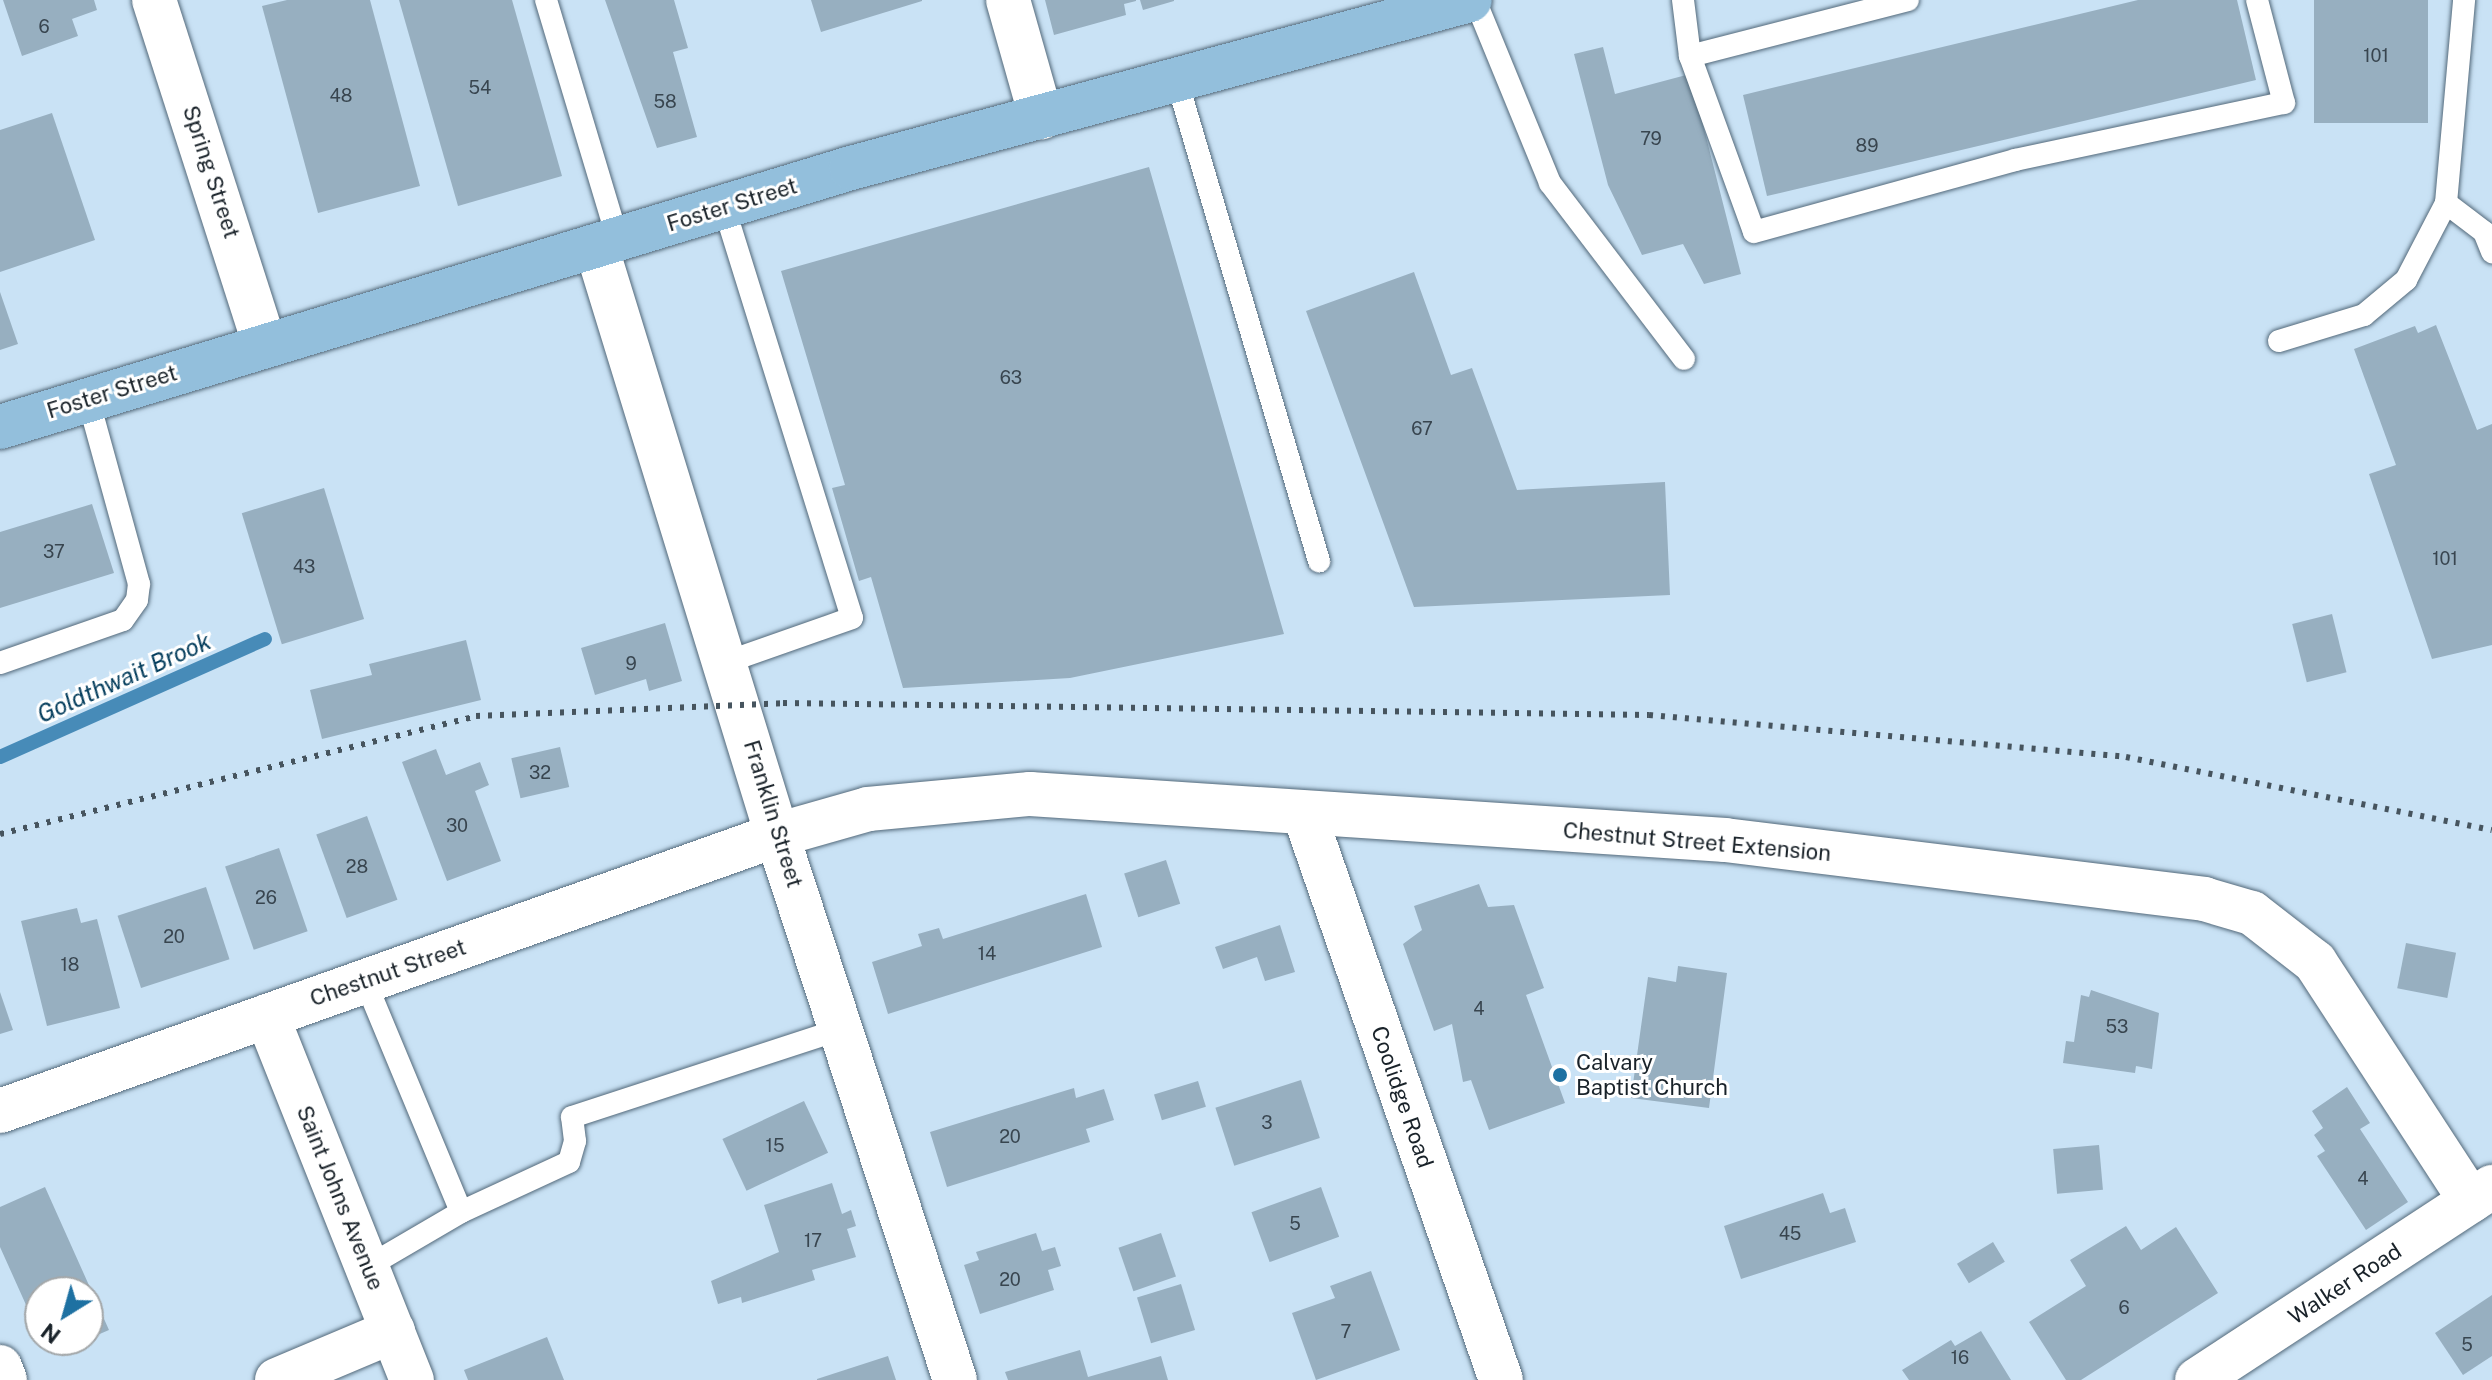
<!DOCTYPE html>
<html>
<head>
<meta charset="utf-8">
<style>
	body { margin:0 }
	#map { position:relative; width:2492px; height:1380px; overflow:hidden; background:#c9e2f5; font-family:"Public Sans",sans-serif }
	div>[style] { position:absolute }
	.stream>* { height:14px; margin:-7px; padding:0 7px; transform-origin:7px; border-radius:7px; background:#478bb8 }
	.building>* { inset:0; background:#97afc0; transform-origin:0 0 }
	.roads { filter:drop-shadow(0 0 2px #53697a) drop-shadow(0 0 2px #53697a) }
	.lane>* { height:22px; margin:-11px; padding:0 11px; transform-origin:11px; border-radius:11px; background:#fff }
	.street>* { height:44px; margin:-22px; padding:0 22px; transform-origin:22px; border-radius:22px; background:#fff }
	.primary>* { height:44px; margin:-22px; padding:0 22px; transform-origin:22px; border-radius:22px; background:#93bfdc }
	.rail>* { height:6px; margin-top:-3px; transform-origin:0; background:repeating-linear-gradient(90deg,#46545e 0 4px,transparent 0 12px) }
	.dots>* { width:22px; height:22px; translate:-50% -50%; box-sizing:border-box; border:4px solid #fff; border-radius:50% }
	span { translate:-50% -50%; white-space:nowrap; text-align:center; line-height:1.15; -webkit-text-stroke:6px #fff; paint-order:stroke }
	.number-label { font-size:18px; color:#38454f }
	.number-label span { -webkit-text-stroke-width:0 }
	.street-label { font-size:22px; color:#192229 }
	.poi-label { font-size:22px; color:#192229 }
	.left { translate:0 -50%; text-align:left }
	.water-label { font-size:24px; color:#053e5d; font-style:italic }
	.north { position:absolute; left:24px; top:1276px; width:80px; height:80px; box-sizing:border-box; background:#fff; border:2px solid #a3a7a9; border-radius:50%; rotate:217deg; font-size:22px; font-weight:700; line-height:32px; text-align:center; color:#192229 }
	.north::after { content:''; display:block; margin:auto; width:28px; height:36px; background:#1e71a2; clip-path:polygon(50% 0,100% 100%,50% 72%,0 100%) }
</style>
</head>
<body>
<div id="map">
	<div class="stream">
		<div style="left:0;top:757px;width:290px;rotate:-24deg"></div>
	</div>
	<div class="building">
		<div style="clip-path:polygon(3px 0,94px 0,97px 10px,72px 19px,78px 36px,22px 56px)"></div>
		<div style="clip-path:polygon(287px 0,370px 0,420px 186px,318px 213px,262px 6px)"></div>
		<div style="clip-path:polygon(399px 0,512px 0,562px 176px,458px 206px)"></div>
		<div style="clip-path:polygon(605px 0,674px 0,688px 48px,673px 52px,697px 137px,657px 148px)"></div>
		<div style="clip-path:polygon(811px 0,922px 0,922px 1px,821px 32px)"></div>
		<div style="clip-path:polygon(1045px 0,1136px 0,1136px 1px,1124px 4px,1126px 15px,1054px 35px)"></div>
		<div style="clip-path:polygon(1140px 0,1174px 0,1174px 1px,1143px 10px)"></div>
		<div style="clip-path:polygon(2138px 0,2237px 0,2256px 80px,1767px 196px,1743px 95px)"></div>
		<div style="left:2314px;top:0;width:114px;height:123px"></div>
		<div style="clip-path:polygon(1603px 47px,1615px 94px,1690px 74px,1741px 274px,1704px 284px,1683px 244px,1642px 255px,1608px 185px,1574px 54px)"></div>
		<div style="clip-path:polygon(52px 113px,95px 240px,0 272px,0 130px)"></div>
		<div style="clip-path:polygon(1149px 167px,1284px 634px,1070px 678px,903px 688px,871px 577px,859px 581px,832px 488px,845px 485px,781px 271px)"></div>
		<div style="clip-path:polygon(1414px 272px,1451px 375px,1472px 368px,1517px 490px,1665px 482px,1670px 595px,1414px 607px,1306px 311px)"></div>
		<div style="clip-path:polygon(0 292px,18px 344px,0 350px)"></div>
		<div style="clip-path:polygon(2436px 325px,2477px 430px,2492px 424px,2492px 645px,2432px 659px,2369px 474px,2396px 465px,2354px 349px,2415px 326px,2418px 333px)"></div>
		<div style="left:324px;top:488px;width:137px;height:86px;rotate:73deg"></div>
		<div style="clip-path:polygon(92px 504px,114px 573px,0 608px,0 532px)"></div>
		<div style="left:2332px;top:614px;width:60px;height:41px;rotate:76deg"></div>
		<div style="clip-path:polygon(665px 623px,682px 681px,649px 691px,646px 679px,595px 695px,581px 648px)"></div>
		<div style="clip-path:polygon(466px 640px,481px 700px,322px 739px,310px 690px,372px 675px,369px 664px)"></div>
		<div style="left:560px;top:747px;width:41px;height:50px;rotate:77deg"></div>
		<div style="clip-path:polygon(436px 749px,446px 775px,480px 762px,489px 785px,475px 791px,501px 861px,447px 881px,402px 762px)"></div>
		<div style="left:367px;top:816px;width:89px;height:54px;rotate:70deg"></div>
		<div style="left:279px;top:848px;width:88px;height:57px;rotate:71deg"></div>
		<div style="left:1166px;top:860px;width:46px;height:44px;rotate:72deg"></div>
		<div style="clip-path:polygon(1479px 884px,1488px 907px,1514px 905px,1544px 988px,1526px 995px,1565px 1103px,1489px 1130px,1471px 1080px,1463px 1082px,1452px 1024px,1434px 1031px,1403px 944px,1422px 930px,1414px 906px)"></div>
		<div style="left:206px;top:887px;width:76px;height:93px;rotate:72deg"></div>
		<div style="clip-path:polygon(1086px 894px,1102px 947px,888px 1014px,872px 962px,922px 946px,918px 934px,939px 928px,943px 939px)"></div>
		<div style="clip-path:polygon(77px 908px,81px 923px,97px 919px,120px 1008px,47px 1026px,21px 921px)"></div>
		<div style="clip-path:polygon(1280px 925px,1295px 972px,1265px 981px,1257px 957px,1223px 969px,1215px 947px)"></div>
		<div style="left:2406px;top:943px;width:51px;height:46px;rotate:11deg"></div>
		<div style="clip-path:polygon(1678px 966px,1727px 973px,1709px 1108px,1631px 1098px,1648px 977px,1676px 982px)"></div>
		<div style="clip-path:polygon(2091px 990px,2159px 1013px,2152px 1069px,2136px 1066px,2135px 1073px,2063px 1063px,2066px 1041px,2074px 1042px,2081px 995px,2089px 997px)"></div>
		<div style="clip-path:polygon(0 992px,13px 1030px,0 1034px)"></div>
		<div style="left:1301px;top:1080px;width:61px;height:90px;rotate:72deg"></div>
		<div style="left:1198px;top:1081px;width:27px;height:46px;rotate:73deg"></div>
		<div style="clip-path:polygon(2347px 1087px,2370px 1123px,2360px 1129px,2408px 1202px,2366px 1230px,2317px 1156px,2325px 1151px,2314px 1135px,2323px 1128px,2312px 1111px)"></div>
		<div style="clip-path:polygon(1074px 1088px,1076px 1098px,1104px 1089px,1114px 1120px,1086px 1129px,1090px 1142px,947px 1187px,930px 1132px)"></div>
		<div style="left:804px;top:1101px;width:57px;height:90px;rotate:65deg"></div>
		<div style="left:2099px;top:1145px;width:45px;height:46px;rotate:85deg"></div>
		<div style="clip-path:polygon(832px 1183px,842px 1214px,851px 1210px,856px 1226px,847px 1229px,856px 1257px,812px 1270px,815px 1280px,742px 1303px,741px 1297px,718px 1304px,711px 1281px,779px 1252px,764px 1205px)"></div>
		<div style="clip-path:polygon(45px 1187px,109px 1330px,88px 1339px,88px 1292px,40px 1292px,40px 1336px,0 1247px,0 1207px)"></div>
		<div style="left:1321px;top:1187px;width:53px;height:74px;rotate:70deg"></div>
		<div style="clip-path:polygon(1823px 1193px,1830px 1213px,1845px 1208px,1856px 1242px,1741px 1279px,1724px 1226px)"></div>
		<div style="clip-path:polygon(2126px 1226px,2141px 1250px,2176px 1227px,2218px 1293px,2081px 1380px,2066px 1380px,2029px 1322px,2086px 1286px,2070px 1260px)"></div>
		<div style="clip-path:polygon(1036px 1233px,1042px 1251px,1055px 1247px,1061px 1266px,1048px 1270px,1054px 1290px,980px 1314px,964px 1265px,979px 1260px,976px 1252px)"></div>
		<div style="left:1161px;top:1233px;width:46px;height:45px;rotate:71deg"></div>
		<div style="left:1993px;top:1242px;width:23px;height:42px;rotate:59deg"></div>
		<div style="clip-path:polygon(1371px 1271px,1400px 1350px,1316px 1380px,1292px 1313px,1335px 1298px,1330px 1286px)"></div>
		<div style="left:1181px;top:1284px;width:48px;height:46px;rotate:73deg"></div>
		<div style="clip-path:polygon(2492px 1295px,2492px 1356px,2463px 1375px,2435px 1333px)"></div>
		<div style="clip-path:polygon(1981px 1331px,2011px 1380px,1909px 1380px,1902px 1370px,1951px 1340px,1955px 1346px)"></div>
		<div style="clip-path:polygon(547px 1337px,564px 1380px,468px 1380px,464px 1370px)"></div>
		<div style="clip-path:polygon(1080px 1350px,1088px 1377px,1161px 1356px,1168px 1380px,1008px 1380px,1005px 1372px)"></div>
		<div style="clip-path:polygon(888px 1356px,896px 1380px,817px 1380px,817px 1379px)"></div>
	</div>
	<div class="roads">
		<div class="lane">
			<div style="left:546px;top:0;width:251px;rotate:73.3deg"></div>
			<div style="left:1475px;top:0;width:198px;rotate:67.7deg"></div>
			<div style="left:1550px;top:183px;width:221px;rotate:52.7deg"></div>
			<div style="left:1683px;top:0;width:56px;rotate:82.9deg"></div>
			<div style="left:1690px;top:56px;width:187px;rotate:70deg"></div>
			<div style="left:1754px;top:232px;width:271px;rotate:-15.4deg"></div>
			<div style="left:2015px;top:160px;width:275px;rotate:-12deg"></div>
			<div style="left:2284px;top:103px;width:106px;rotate:-104.7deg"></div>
			<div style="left:1690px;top:56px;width:225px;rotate:-14.4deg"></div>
			<div style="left:1177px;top:81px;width:501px;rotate:73.52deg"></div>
			<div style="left:2446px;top:203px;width:48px;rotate:37.3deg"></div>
			<div style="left:2484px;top:232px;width:22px;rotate:68deg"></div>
			<div style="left:724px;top:207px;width:430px;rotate:72.7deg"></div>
			<div style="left:852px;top:618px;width:133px;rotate:160.6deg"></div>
			<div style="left:2279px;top:341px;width:89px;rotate:-17deg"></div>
			<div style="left:2364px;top:315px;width:55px;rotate:-39.8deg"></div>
			<div style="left:2406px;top:280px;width:87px;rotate:-62.5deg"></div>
			<div style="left:2446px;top:203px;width:204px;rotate:-84.9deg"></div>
			<div style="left:0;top:663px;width:130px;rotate:-19.3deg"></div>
			<div style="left:123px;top:620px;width:24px;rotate:-55deg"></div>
			<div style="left:137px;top:600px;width:16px;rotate:-83deg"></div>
			<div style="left:139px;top:584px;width:192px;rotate:-105.4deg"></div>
			<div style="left:365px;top:981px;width:250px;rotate:67.4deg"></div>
			<div style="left:367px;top:1267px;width:109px;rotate:-30.3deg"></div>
			<div style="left:461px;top:1212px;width:119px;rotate:-24.8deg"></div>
			<div style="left:569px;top:1162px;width:22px;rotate:-74deg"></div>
			<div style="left:575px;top:1141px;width:24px;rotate:-97deg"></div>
			<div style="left:572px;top:1117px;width:284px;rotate:-18.1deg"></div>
		</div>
		<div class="street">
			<div style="left:154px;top:0;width:362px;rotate:72.2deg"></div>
			<div style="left:1008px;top:0;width:122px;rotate:74.2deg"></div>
			<div style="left:596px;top:246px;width:616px;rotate:72.92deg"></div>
			<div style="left:777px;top:835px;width:573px;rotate:71.91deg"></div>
			<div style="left:1304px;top:813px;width:600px;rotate:70.84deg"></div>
			<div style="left:267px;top:1016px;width:392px;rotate:68.3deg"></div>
			<div style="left:0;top:1111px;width:825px;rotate:-19.56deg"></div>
			<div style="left:777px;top:835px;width:95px;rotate:-15.9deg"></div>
			<div style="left:868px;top:809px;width:163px;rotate:-5.3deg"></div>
			<div style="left:1030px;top:794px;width:697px;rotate:3.79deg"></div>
			<div style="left:1725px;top:840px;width:483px;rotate:7deg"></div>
			<div style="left:2204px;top:899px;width:50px;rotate:16.3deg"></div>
			<div style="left:2252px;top:913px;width:80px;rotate:37.9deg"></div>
			<div style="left:2315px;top:962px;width:285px;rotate:56.9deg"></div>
			<div style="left:0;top:1367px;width:14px;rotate:69deg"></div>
			<div style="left:277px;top:1380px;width:126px;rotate:-22.9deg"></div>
			<div style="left:2197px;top:1380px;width:353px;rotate:-33.2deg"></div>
		</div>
		<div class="primary">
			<div style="left:0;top:427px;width:890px;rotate:-16.93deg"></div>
			<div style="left:851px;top:168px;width:641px;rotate:-15.18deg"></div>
		</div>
	</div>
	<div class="rail">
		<div style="left:0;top:834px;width:490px;rotate:-13.9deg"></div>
		<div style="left:476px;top:716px;width:307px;rotate:-2.4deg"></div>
		<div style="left:783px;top:703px;width:866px;rotate:0.79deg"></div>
		<div style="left:1649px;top:715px;width:479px;rotate:5deg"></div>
		<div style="left:2126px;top:757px;width:373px;rotate:11.3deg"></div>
	</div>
	<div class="dots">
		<div style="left:1560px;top:1075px;background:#1e71a2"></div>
	</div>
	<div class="number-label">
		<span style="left:44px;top:27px">6</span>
		<span style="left:2376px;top:56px">101</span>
		<span style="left:480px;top:88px">54</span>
		<span style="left:341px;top:96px">48</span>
		<span style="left:665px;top:102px">58</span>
		<span style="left:1651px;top:139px">79</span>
		<span style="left:1867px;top:146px">89</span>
		<span style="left:1011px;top:378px">63</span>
		<span style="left:1422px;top:429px">67</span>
		<span style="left:54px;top:552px">37</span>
		<span style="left:2445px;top:559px">101</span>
		<span style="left:304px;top:567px">43</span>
		<span style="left:631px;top:664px">9</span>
		<span style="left:540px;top:773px">32</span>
		<span style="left:457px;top:826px">30</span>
		<span style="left:357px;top:867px">28</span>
		<span style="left:266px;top:898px">26</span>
		<span style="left:174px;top:937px">20</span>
		<span style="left:987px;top:954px">14</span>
		<span style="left:70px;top:965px">18</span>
		<span style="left:1479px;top:1009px">4</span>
		<span style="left:2117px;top:1027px">53</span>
		<span style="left:1267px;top:1123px">3</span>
		<span style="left:1010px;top:1137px">20</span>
		<span style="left:775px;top:1146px">15</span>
		<span style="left:2363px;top:1179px">4</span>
		<span style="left:1295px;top:1224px">5</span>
		<span style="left:1790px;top:1234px">45</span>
		<span style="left:813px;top:1241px">17</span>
		<span style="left:1010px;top:1280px">20</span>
		<span style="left:2124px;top:1308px">6</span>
		<span style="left:1346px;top:1332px">7</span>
		<span style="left:2467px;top:1345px">5</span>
		<span style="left:1960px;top:1358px">16</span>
	</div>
	<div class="street-label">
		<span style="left:211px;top:172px;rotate:72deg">Spring Street</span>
		<span style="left:732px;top:205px;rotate:-17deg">Foster Street</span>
		<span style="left:112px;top:392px;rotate:-17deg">Foster Street</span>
		<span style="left:773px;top:814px;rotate:73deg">Franklin Street</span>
		<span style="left:1697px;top:842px;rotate:5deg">Chestnut Street Extension</span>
		<span style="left:388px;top:973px;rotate:-19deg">Chestnut Street</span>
		<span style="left:1402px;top:1097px;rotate:71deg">Coolidge Road</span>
		<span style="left:340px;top:1198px;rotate:68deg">Saint Johns Avenue</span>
		<span style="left:2345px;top:1284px;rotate:-33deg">Walker Road</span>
	</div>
	<div class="poi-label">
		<span class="left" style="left:1576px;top:1075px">Calvary<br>Baptist Church</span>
	</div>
	<div class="water-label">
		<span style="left:124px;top:678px;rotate:-24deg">Goldthwait Brook</span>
	</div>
	<div class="north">N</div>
</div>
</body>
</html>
